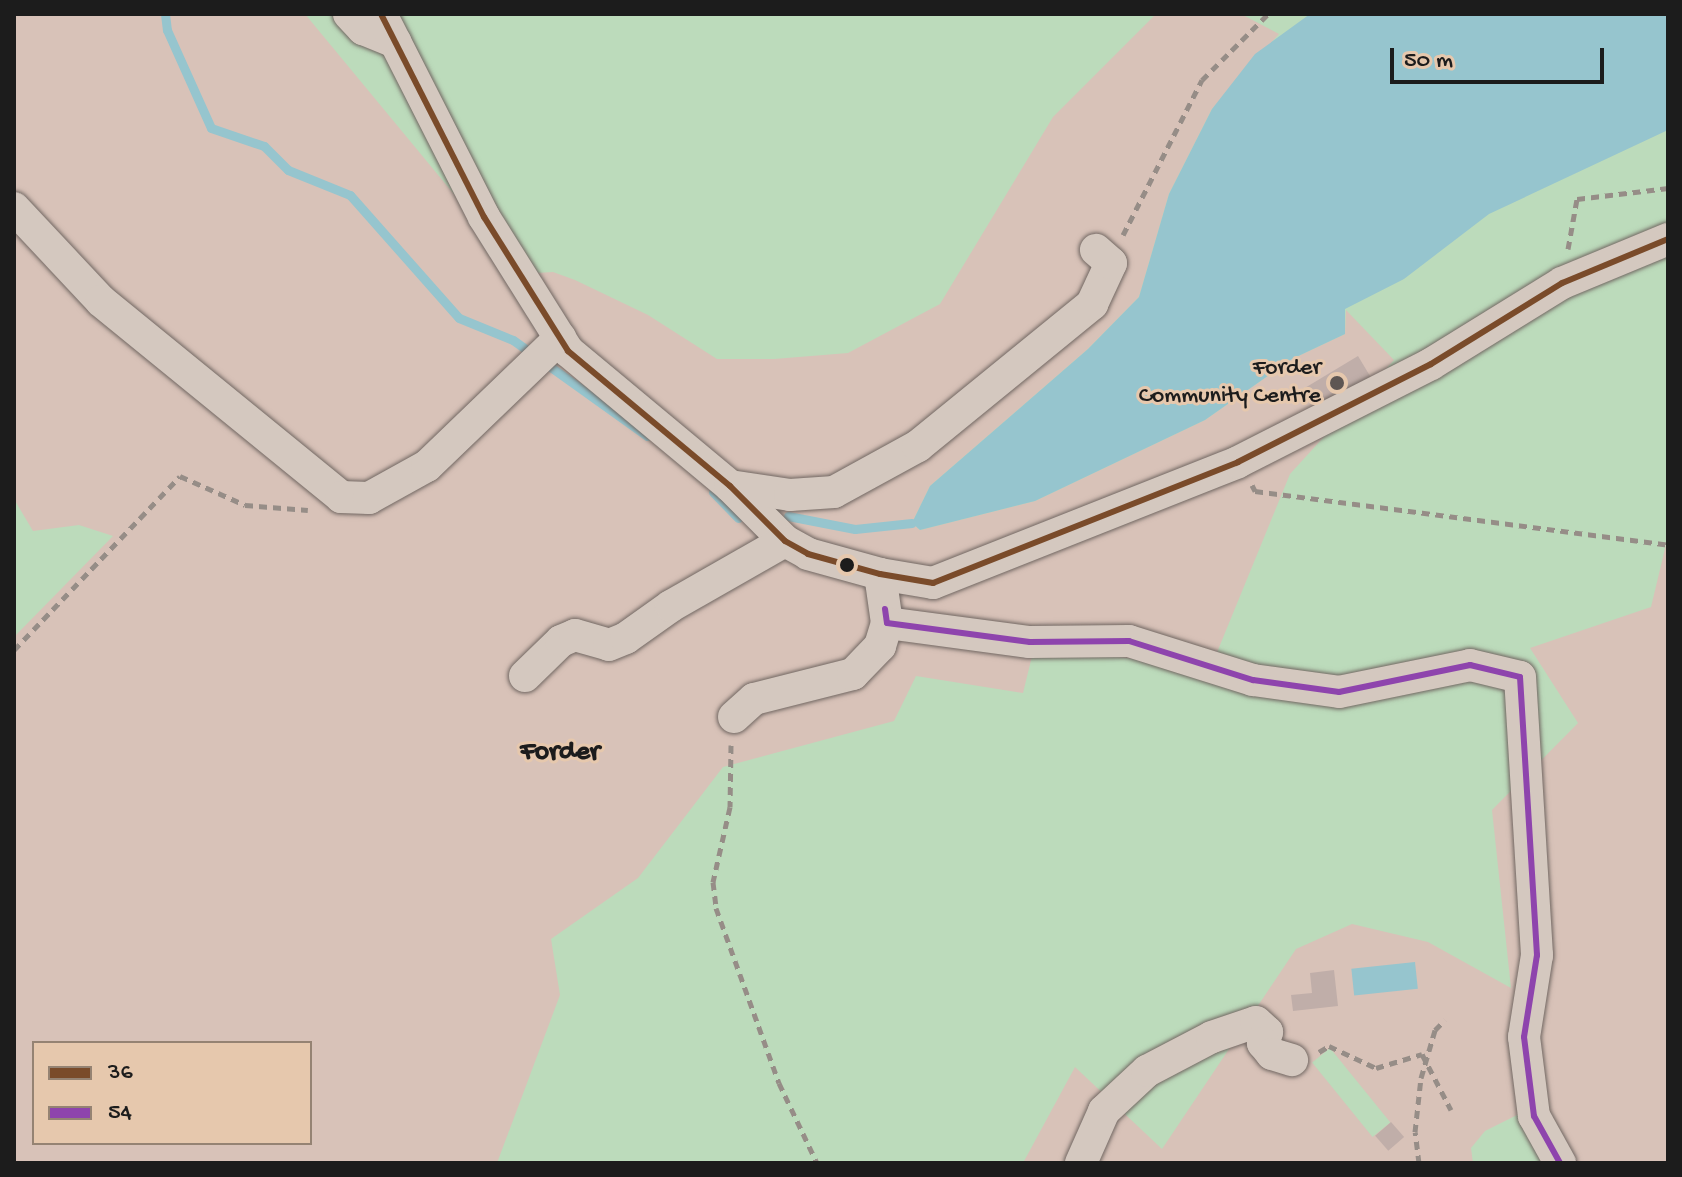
<!DOCTYPE html>
<html>
<head>
<meta charset="utf-8">
<style>
	body { margin:0 }
	#map { position:relative; width:1682px; height:1177px; overflow:hidden; background:#d8c2b8; font-family:"Gochi Hand",sans-serif }
	div>[style] { position:absolute }
	.green>* { inset:0; background:#bcdbbb; transform-origin:0 0 }
	.water>* { inset:0; background:#96c5ce; transform-origin:0 0 }
	.stream>* { height:9px; margin:-4.5px; padding:0 4.5px; transform-origin:4.5px; border-radius:4.5px; background:#96c5ce }
	.building>* { inset:0; background:#c0aea9; transform-origin:0 0 }
	.path>* { height:5px; margin-top:-2.5px; transform-origin:0; background:repeating-linear-gradient(90deg,#968d87 0 8px,transparent 0 14px) }
	.roads { filter:drop-shadow(0 0 2px #716762) drop-shadow(0 0 2px #716762) }
	.minor>* { height:32px; margin:-16px; padding:0 16px; transform-origin:16px; border-radius:16px; background:#d4c8bf }
	.bus-1>* { height:6px; margin:-3px; padding:0 3px; transform-origin:3px; border-radius:3px; background:#7a4b2a }
	.bus-2>* { height:6px; margin:-3px; padding:0 3px; transform-origin:3px; border-radius:3px; background:#8e44ad }
	.dots>* { width:22px; height:22px; translate:-50% -50%; box-sizing:border-box; border:4px solid #e6c8ad; border-radius:50% }
	span { translate:-50% -50%; white-space:nowrap; text-align:center; line-height:1.15; -webkit-text-stroke:6px #e6c8ad; paint-order:stroke }
	.poi-label { font-size:24px; color:#1c1c1c }
	.right { translate:-100% -50%; text-align:right }
	.quarter-label { font-size:28px; color:#1c1c1c; font-weight:700 }
	.frame { position:absolute; inset:0; border:16px solid #1c1c1c; pointer-events:none }
	.legend { position:absolute; left:32px; top:1041px; width:280px; height:104px; box-sizing:border-box; background:#e6c8ad; border:2px solid #958373; margin:0; padding:10px 14px; list-style:none; font-size:24px; color:#1c1c1c }
	.legend li { display:flex; align-items:center; gap:16px; height:40px }
	.legend b { width:40px; border:2px solid #958373 }
	.scale { position:absolute; left:1390px; top:48px; width:214px; height:36px; box-sizing:border-box; border:4px solid #1c1c1c; border-top:0; padding-left:10px; font-size:24px; line-height:28px; white-space:nowrap; color:#1c1c1c; -webkit-text-stroke:6px #e6c8ad; paint-order:stroke }
</style>
</head>
<body>
<div id="map">
	<div class="green">
		<div style="clip-path:polygon(305px 14px,1156px 14px,1053px 117px,940px 304px,848px 353px,774px 359px,717px 359px,648px 315px,575px 280px,553px 272px,520px 274px)"></div>
		<div style="clip-path:polygon(1241px 14px,1668px 14px,1668px 536px,1651px 607px,1530px 648px,1578px 723px,1492px 810px,1511px 988px,1428px 942px,1352px 924px,1296px 949px,1162px 1149px,1075px 1067px,1023px 1163px,497px 1163px,560px 995px,551px 939px,638px 878px,723px 767px,894px 721px,916px 676px,1023px 693px,1034px 648px,1211px 667px,1290px 474px,1394px 360px,1346px 310px,1345px 334px,1292px 359px,1205px 420px,1035px 501px,920px 530px,912px 523px,930px 486px,1088px 349px,1139px 297px,1169px 194px,1212px 109px,1279px 34px)"></div>
		<div style="clip-path:polygon(14px 499px,33px 531px,79px 525px,113px 536px,14px 637px)"></div>
		<div style="left:1330px;top:1048px;width:96px;height:23px;rotate:51deg"></div>
		<div style="clip-path:polygon(1519px 1114px,1556px 1163px,1473px 1163px,1471px 1148px,1485px 1131px)"></div>
	</div>
	<div class="water">
		<div style="clip-path:polygon(1310px 14px,1668px 14px,1668px 130px,1489px 214px,1404px 279px,1345px 309px,1345px 334px,1292px 359px,1205px 420px,1035px 501px,920px 530px,912px 523px,930px 486px,1088px 349px,1139px 297px,1169px 194px,1212px 109px,1255px 54px)"></div>
		<div style="left:1415px;top:962px;width:27px;height:64px;rotate:84deg"></div>
	</div>
	<div class="stream">
		<div style="left:165px;top:14px;width:16px;rotate:83deg"></div>
		<div style="left:167px;top:30px;width:107px;rotate:65.8deg"></div>
		<div style="left:211px;top:128px;width:56px;rotate:18.8deg"></div>
		<div style="left:264px;top:146px;width:34px;rotate:45deg"></div>
		<div style="left:288px;top:170px;width:67px;rotate:22deg"></div>
		<div style="left:350px;top:195px;width:164px;rotate:48.5deg"></div>
		<div style="left:459px;top:318px;width:58px;rotate:22.2deg"></div>
		<div style="left:513px;top:340px;width:165px;rotate:35.6deg"></div>
		<div style="left:713px;top:492px;width:36px;rotate:46deg"></div>
		<div style="left:788px;top:516px;width:68px;rotate:11deg"></div>
		<div style="left:855px;top:529px;width:57px;rotate:-6deg"></div>
	</div>
	<div class="building">
		<div style="left:1358px;top:356px;width:26px;height:64px;rotate:59deg"></div>
		<div style="clip-path:polygon(1334px 970px,1338px 1006px,1293px 1011px,1291px 995px,1312px 993px,1310px 973px)"></div>
		<div style="left:1391px;top:1122px;width:20px;height:21px;rotate:49deg"></div>
	</div>
	<div class="path">
		<div style="left:1123px;top:235px;width:174px;rotate:-63deg"></div>
		<div style="left:1202px;top:80px;width:93px;rotate:-45deg"></div>
		<div style="left:1568px;top:249px;width:51px;rotate:-79.8deg"></div>
		<div style="left:1577px;top:199px;width:92px;rotate:-6.9deg"></div>
		<div style="left:1252px;top:485px;width:7px;rotate:63deg"></div>
		<div style="left:1255px;top:491px;width:417px;rotate:7.4deg"></div>
		<div style="left:14px;top:650px;width:240px;rotate:-46.3deg"></div>
		<div style="left:180px;top:476px;width:71px;rotate:24deg"></div>
		<div style="left:245px;top:505px;width:63px;rotate:4.5deg"></div>
		<div style="left:731px;top:745px;width:62px;rotate:90.9deg"></div>
		<div style="left:730px;top:807px;width:77px;rotate:102.8deg"></div>
		<div style="left:713px;top:882px;width:26px;rotate:83deg"></div>
		<div style="left:716px;top:908px;width:186px;rotate:70.2deg"></div>
		<div style="left:779px;top:1083px;width:89px;rotate:64.6deg"></div>
		<div style="left:1319px;top:1052px;width:12px;rotate:-31deg"></div>
		<div style="left:1329px;top:1046px;width:52px;rotate:25.1deg"></div>
		<div style="left:1376px;top:1068px;width:48px;rotate:-16.9deg"></div>
		<div style="left:1422px;top:1054px;width:63px;rotate:62.6deg"></div>
		<div style="left:1419px;top:1163px;width:31px;rotate:-97deg"></div>
		<div style="left:1415px;top:1132px;width:54px;rotate:-83.7deg"></div>
		<div style="left:1421px;top:1078px;width:50px;rotate:-73.7deg"></div>
		<div style="left:1435px;top:1030px;width:14px;rotate:-45deg"></div>
	</div>
	<div class="roads">
		<div class="minor">
			<div style="left:349px;top:14px;width:21px;rotate:47deg"></div>
			<div style="left:363px;top:29px;width:35px;rotate:22deg"></div>
			<div style="left:381px;top:14px;width:228px;rotate:63.1deg"></div>
			<div style="left:484px;top:217px;width:158px;rotate:57.9deg"></div>
			<div style="left:568px;top:351px;width:211px;rotate:39.8deg"></div>
			<div style="left:730px;top:486px;width:78px;rotate:45deg"></div>
			<div style="left:785px;top:541px;width:26px;rotate:29deg"></div>
			<div style="left:808px;top:554px;width:75px;rotate:15.5deg"></div>
			<div style="left:880px;top:574px;width:54px;rotate:9.6deg"></div>
			<div style="left:933px;top:583px;width:328px;rotate:-21.6deg"></div>
			<div style="left:1238px;top:462px;width:216px;rotate:-26.9deg"></div>
			<div style="left:1431px;top:364px;width:154px;rotate:-31.7deg"></div>
			<div style="left:1562px;top:283px;width:115px;rotate:-22.5deg"></div>
			<div style="left:14px;top:208px;width:127px;rotate:46.9deg"></div>
			<div style="left:101px;top:301px;width:310px;rotate:39.2deg"></div>
			<div style="left:341px;top:497px;width:28px;rotate:2deg"></div>
			<div style="left:369px;top:498px;width:66px;rotate:-28.9deg"></div>
			<div style="left:427px;top:466px;width:185px;rotate:-43.9deg"></div>
			<div style="left:730px;top:486px;width:61px;rotate:8.5deg"></div>
			<div style="left:790px;top:495px;width:44px;rotate:-3.9deg"></div>
			<div style="left:834px;top:492px;width:96px;rotate:-28.7deg"></div>
			<div style="left:918px;top:446px;width:225px;rotate:-39.2deg"></div>
			<div style="left:1092px;top:304px;width:45px;rotate:-65.1deg"></div>
			<div style="left:1111px;top:263px;width:20px;rotate:-139deg"></div>
			<div style="left:880px;top:574px;width:49px;rotate:81.9deg"></div>
			<div style="left:887px;top:623px;width:144px;rotate:7.6deg"></div>
			<div style="left:1030px;top:642px;width:99px;rotate:-0.6deg"></div>
			<div style="left:1129px;top:641px;width:130px;rotate:17.5deg"></div>
			<div style="left:1253px;top:680px;width:87px;rotate:7.9deg"></div>
			<div style="left:1339px;top:692px;width:134px;rotate:-11.6deg"></div>
			<div style="left:1470px;top:665px;width:51px;rotate:13.5deg"></div>
			<div style="left:1520px;top:677px;width:279px;rotate:86.5deg"></div>
			<div style="left:1537px;top:955px;width:83px;rotate:99deg"></div>
			<div style="left:1524px;top:1037px;width:80px;rotate:82.8deg"></div>
			<div style="left:1534px;top:1116px;width:54px;rotate:61deg"></div>
			<div style="left:525px;top:676px;width:50px;rotate:-44.2deg"></div>
			<div style="left:561px;top:641px;width:15px;rotate:-23deg"></div>
			<div style="left:575px;top:635px;width:35px;rotate:16deg"></div>
			<div style="left:609px;top:645px;width:18px;rotate:-22deg"></div>
			<div style="left:626px;top:638px;width:55px;rotate:-35.4deg"></div>
			<div style="left:671px;top:606px;width:131px;rotate:-29.7deg"></div>
			<div style="left:734px;top:717px;width:27px;rotate:-42deg"></div>
			<div style="left:754px;top:699px;width:102px;rotate:-14.2deg"></div>
			<div style="left:853px;top:674px;width:39px;rotate:-46deg"></div>
			<div style="left:880px;top:646px;width:24px;rotate:-73deg"></div>
			<div style="left:1081px;top:1163px;width:57px;rotate:-66.1deg"></div>
			<div style="left:1104px;top:1111px;width:59px;rotate:-42.9deg"></div>
			<div style="left:1147px;top:1071px;width:73px;rotate:-27.6deg"></div>
			<div style="left:1212px;top:1037px;width:46px;rotate:-18.8deg"></div>
			<div style="left:1256px;top:1022px;width:15px;rotate:42deg"></div>
			<div style="left:1267px;top:1032px;width:12px;rotate:110deg"></div>
			<div style="left:1263px;top:1043px;width:14px;rotate:51deg"></div>
			<div style="left:1272px;top:1054px;width:21px;rotate:17deg"></div>
		</div>
	</div>
	<div class="bus-1">
		<div style="left:381px;top:14px;width:228px;rotate:63.1deg"></div>
		<div style="left:484px;top:217px;width:158px;rotate:57.9deg"></div>
		<div style="left:568px;top:351px;width:211px;rotate:39.8deg"></div>
		<div style="left:730px;top:486px;width:78px;rotate:45deg"></div>
		<div style="left:785px;top:541px;width:26px;rotate:29deg"></div>
		<div style="left:808px;top:554px;width:75px;rotate:15.5deg"></div>
		<div style="left:880px;top:574px;width:54px;rotate:9.6deg"></div>
		<div style="left:933px;top:583px;width:328px;rotate:-21.6deg"></div>
		<div style="left:1238px;top:462px;width:216px;rotate:-26.9deg"></div>
		<div style="left:1431px;top:364px;width:154px;rotate:-31.7deg"></div>
		<div style="left:1562px;top:283px;width:115px;rotate:-22.5deg"></div>
	</div>
	<div class="bus-2">
		<div style="left:885px;top:609px;width:14px;rotate:82deg"></div>
		<div style="left:887px;top:623px;width:144px;rotate:7.6deg"></div>
		<div style="left:1030px;top:642px;width:99px;rotate:-0.6deg"></div>
		<div style="left:1129px;top:641px;width:130px;rotate:17.5deg"></div>
		<div style="left:1253px;top:680px;width:87px;rotate:7.9deg"></div>
		<div style="left:1339px;top:692px;width:134px;rotate:-11.6deg"></div>
		<div style="left:1470px;top:665px;width:51px;rotate:13.5deg"></div>
		<div style="left:1520px;top:677px;width:279px;rotate:86.5deg"></div>
		<div style="left:1537px;top:955px;width:83px;rotate:99deg"></div>
		<div style="left:1524px;top:1037px;width:80px;rotate:82.8deg"></div>
		<div style="left:1534px;top:1116px;width:54px;rotate:61deg"></div>
	</div>
	<div class="dots">
		<div style="left:1337px;top:383px;background:#5e5653"></div>
		<div style="left:847px;top:565px;background:#1c1c1c"></div>
	</div>
	<div class="poi-label">
		<span class="right" style="left:1321px;top:383px">Forder<br>Community Centre</span>
	</div>
	<div class="quarter-label">
		<span style="left:560px;top:753px">Forder</span>
	</div>
	<div class="frame"></div>
	<ul class="legend">
	<li><b style="height:10px;background:#7a4b2a"></b>36</li>
	<li><b style="height:10px;background:#8e44ad"></b>54</li>
	</ul>
	<div class="scale">50 m</div>
</div>
</body>
</html>
